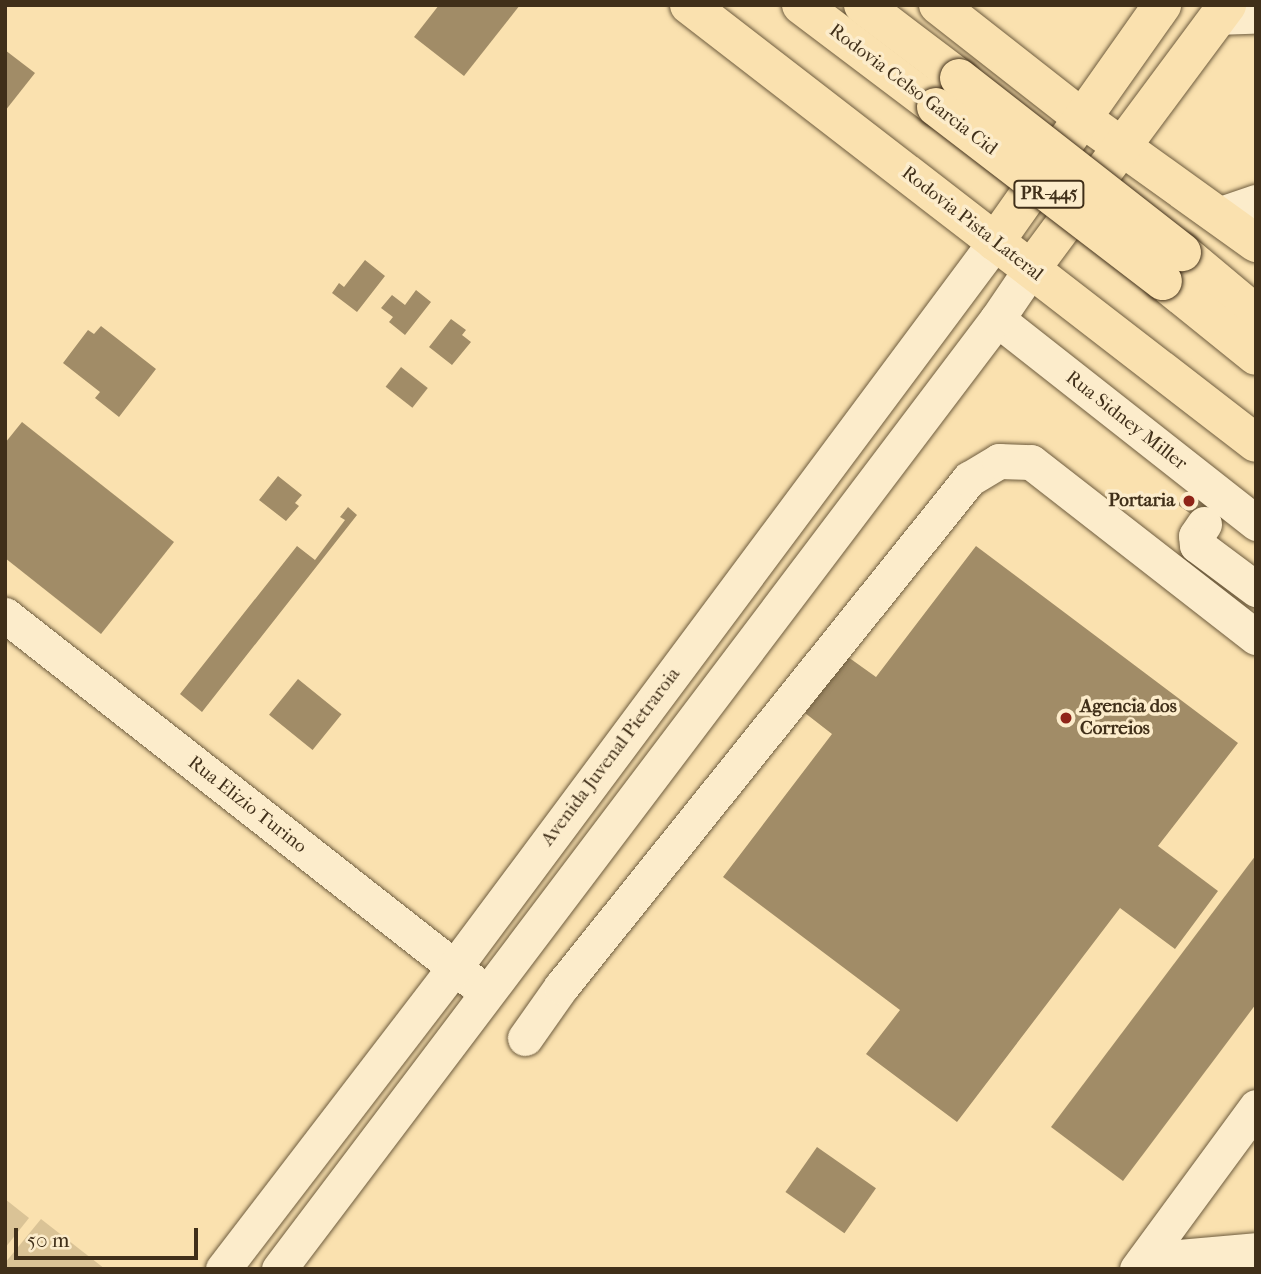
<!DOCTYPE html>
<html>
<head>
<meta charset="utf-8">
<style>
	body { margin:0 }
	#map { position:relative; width:1261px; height:1274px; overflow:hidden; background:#fae1af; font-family:"IM FELL French Canon",serif }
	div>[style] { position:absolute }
	.green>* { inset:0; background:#dac396 }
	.building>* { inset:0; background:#a18c67; transform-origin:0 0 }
	.roads { filter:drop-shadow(0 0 2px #6e5c3e) drop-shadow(0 0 2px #6e5c3e) }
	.minor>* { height:35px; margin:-17.5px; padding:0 17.5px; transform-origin:17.5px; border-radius:17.5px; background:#fceccb }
	.major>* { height:38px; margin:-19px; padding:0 19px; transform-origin:19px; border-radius:19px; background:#fae1af }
	.highway>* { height:38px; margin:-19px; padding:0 19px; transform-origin:19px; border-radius:19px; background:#fae1af }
	.bridges { filter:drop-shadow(0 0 2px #402f19) drop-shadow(0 0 2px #402f19) }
	.highway-bridge>* { height:38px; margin:-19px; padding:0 19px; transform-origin:19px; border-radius:19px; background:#fae1af }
	.dots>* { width:19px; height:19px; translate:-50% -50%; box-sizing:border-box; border:4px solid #fceccb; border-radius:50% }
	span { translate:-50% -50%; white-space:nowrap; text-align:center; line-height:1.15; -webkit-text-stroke:7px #fceccb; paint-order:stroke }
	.shield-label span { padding:2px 5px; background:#fceccb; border:2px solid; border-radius:5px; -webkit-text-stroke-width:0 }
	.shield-label { font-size:18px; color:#402f19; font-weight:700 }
	.street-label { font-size:19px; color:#402f19 }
	.poi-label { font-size:19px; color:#402f19; font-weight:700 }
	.right { translate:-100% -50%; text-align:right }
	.left { translate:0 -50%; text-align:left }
	.frame { position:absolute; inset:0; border:7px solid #402f19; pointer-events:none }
	.scale { position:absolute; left:14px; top:1228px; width:184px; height:32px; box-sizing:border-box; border:4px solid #402f19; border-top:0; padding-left:9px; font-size:21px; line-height:24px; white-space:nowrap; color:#402f19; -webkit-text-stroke:5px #fceccb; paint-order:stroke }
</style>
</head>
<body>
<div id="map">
	<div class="green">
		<div style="clip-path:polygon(5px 1199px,29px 1218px,5px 1248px)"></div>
		<div style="clip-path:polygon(41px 1219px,105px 1269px,5px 1269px,5px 1263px)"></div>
	</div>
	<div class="building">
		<div style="clip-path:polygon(439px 5px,520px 5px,464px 76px,414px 37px)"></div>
		<div style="clip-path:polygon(5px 50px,35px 73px,5px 111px)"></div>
		<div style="clip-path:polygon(365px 260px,385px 276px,357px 312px,332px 293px,339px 283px,344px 287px)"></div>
		<div style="clip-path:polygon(416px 290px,431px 302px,405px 335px,389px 322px,393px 317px,381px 308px,392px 295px,405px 305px)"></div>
		<div style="clip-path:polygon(451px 319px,466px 330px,462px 335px,471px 342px,452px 365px,429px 347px)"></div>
		<div style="clip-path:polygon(101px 326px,156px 369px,119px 417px,95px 398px,100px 392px,63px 363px,88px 330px,94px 334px)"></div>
		<div style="left:401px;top:367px;width:34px;height:25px;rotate:38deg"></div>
		<div style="clip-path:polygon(22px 422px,174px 542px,101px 634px,5px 558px,5px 443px)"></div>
		<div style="clip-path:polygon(278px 476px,302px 495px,295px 503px,299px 506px,286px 521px,259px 500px)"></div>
		<div style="left:1188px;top:490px;width:45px;height:18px;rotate:35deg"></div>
		<div style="clip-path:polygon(348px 507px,357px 515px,202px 712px,180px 694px,297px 546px,315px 560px,345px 520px,340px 517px)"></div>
		<div style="clip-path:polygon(976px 546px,1238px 743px,1158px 846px,1218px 891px,1175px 949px,1120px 908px,957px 1122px,866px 1054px,900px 1010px,723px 877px,832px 734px,805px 713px,848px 657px,876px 677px)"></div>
		<div style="left:298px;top:679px;width:56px;height:46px;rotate:39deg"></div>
		<div style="clip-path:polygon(1256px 855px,1256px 1004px,1123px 1181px,1051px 1127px)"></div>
		<div style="left:817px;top:1147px;width:72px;height:55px;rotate:35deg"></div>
	</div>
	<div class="roads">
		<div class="minor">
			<div style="left:1218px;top:17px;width:38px;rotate:-2deg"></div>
			<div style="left:1218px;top:215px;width:40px;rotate:-18.9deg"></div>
			<div style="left:997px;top:319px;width:330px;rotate:38.2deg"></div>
			<div style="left:1204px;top:524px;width:14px;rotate:124deg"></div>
			<div style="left:1196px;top:536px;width:9px;rotate:84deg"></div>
			<div style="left:1197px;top:545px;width:74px;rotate:36.7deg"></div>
			<div style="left:5px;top:615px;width:593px;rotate:38.09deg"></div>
			<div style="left:525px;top:1038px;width:62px;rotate:-54.8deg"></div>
			<div style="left:561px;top:987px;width:652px;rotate:-51.23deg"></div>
			<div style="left:969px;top:479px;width:35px;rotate:-31deg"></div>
			<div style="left:999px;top:461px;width:32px;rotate:2deg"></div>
			<div style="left:1031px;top:462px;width:285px;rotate:37.9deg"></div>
			<div style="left:1145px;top:1260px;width:111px;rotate:-5.1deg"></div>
			<div style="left:223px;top:1269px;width:379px;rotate:-52.5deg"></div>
			<div style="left:454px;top:968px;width:905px;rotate:-53.31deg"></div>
			<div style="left:279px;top:1269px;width:1191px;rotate:-52.92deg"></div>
			<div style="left:997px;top:319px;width:60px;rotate:-55.8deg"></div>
			<div style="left:1137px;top:1269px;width:201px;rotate:-53.7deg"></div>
		</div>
		<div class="major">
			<div style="left:689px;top:5px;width:716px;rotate:37.69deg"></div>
			<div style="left:938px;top:5px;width:183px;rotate:38.1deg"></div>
			<div style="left:1082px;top:118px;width:214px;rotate:35.7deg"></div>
			<div style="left:995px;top:242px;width:290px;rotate:-54.8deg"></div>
			<div style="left:1031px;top:269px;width:329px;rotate:-53.4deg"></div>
		</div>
		<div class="highway">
			<div style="left:801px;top:5px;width:169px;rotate:37.1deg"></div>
			<div style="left:863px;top:5px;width:121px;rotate:37.2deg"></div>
			<div style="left:1182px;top:252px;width:97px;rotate:40deg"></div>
			<div style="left:1163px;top:281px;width:119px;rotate:38.9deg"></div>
		</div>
	</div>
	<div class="bridges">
		<div class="highway-bridge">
			<div style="left:959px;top:78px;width:283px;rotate:38deg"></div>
			<div style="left:936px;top:107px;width:286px;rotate:37.5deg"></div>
		</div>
	</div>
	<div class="dots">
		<div style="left:1189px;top:501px;background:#8f2418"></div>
		<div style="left:1066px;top:718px;background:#8f2418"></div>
	</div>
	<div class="shield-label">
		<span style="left:1049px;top:194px">PR-445</span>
	</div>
	<div class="street-label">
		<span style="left:913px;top:90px;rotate:37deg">Rodovia Celso Garcia Cid</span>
		<span style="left:972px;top:224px;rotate:38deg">Rodovia Pista Lateral</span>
		<span style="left:1126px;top:421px;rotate:38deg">Rua Sidney Miller</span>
		<span style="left:611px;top:757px;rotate:-53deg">Avenida Juvenal Pietraroia</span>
		<span style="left:247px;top:805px;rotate:38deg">Rua Elizio Turino</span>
	</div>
	<div class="poi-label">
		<span class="right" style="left:1175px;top:501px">Portaria</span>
		<span class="left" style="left:1080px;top:718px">Agencia dos<br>Correios</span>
	</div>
	<div class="frame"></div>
	<div class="scale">50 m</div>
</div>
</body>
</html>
